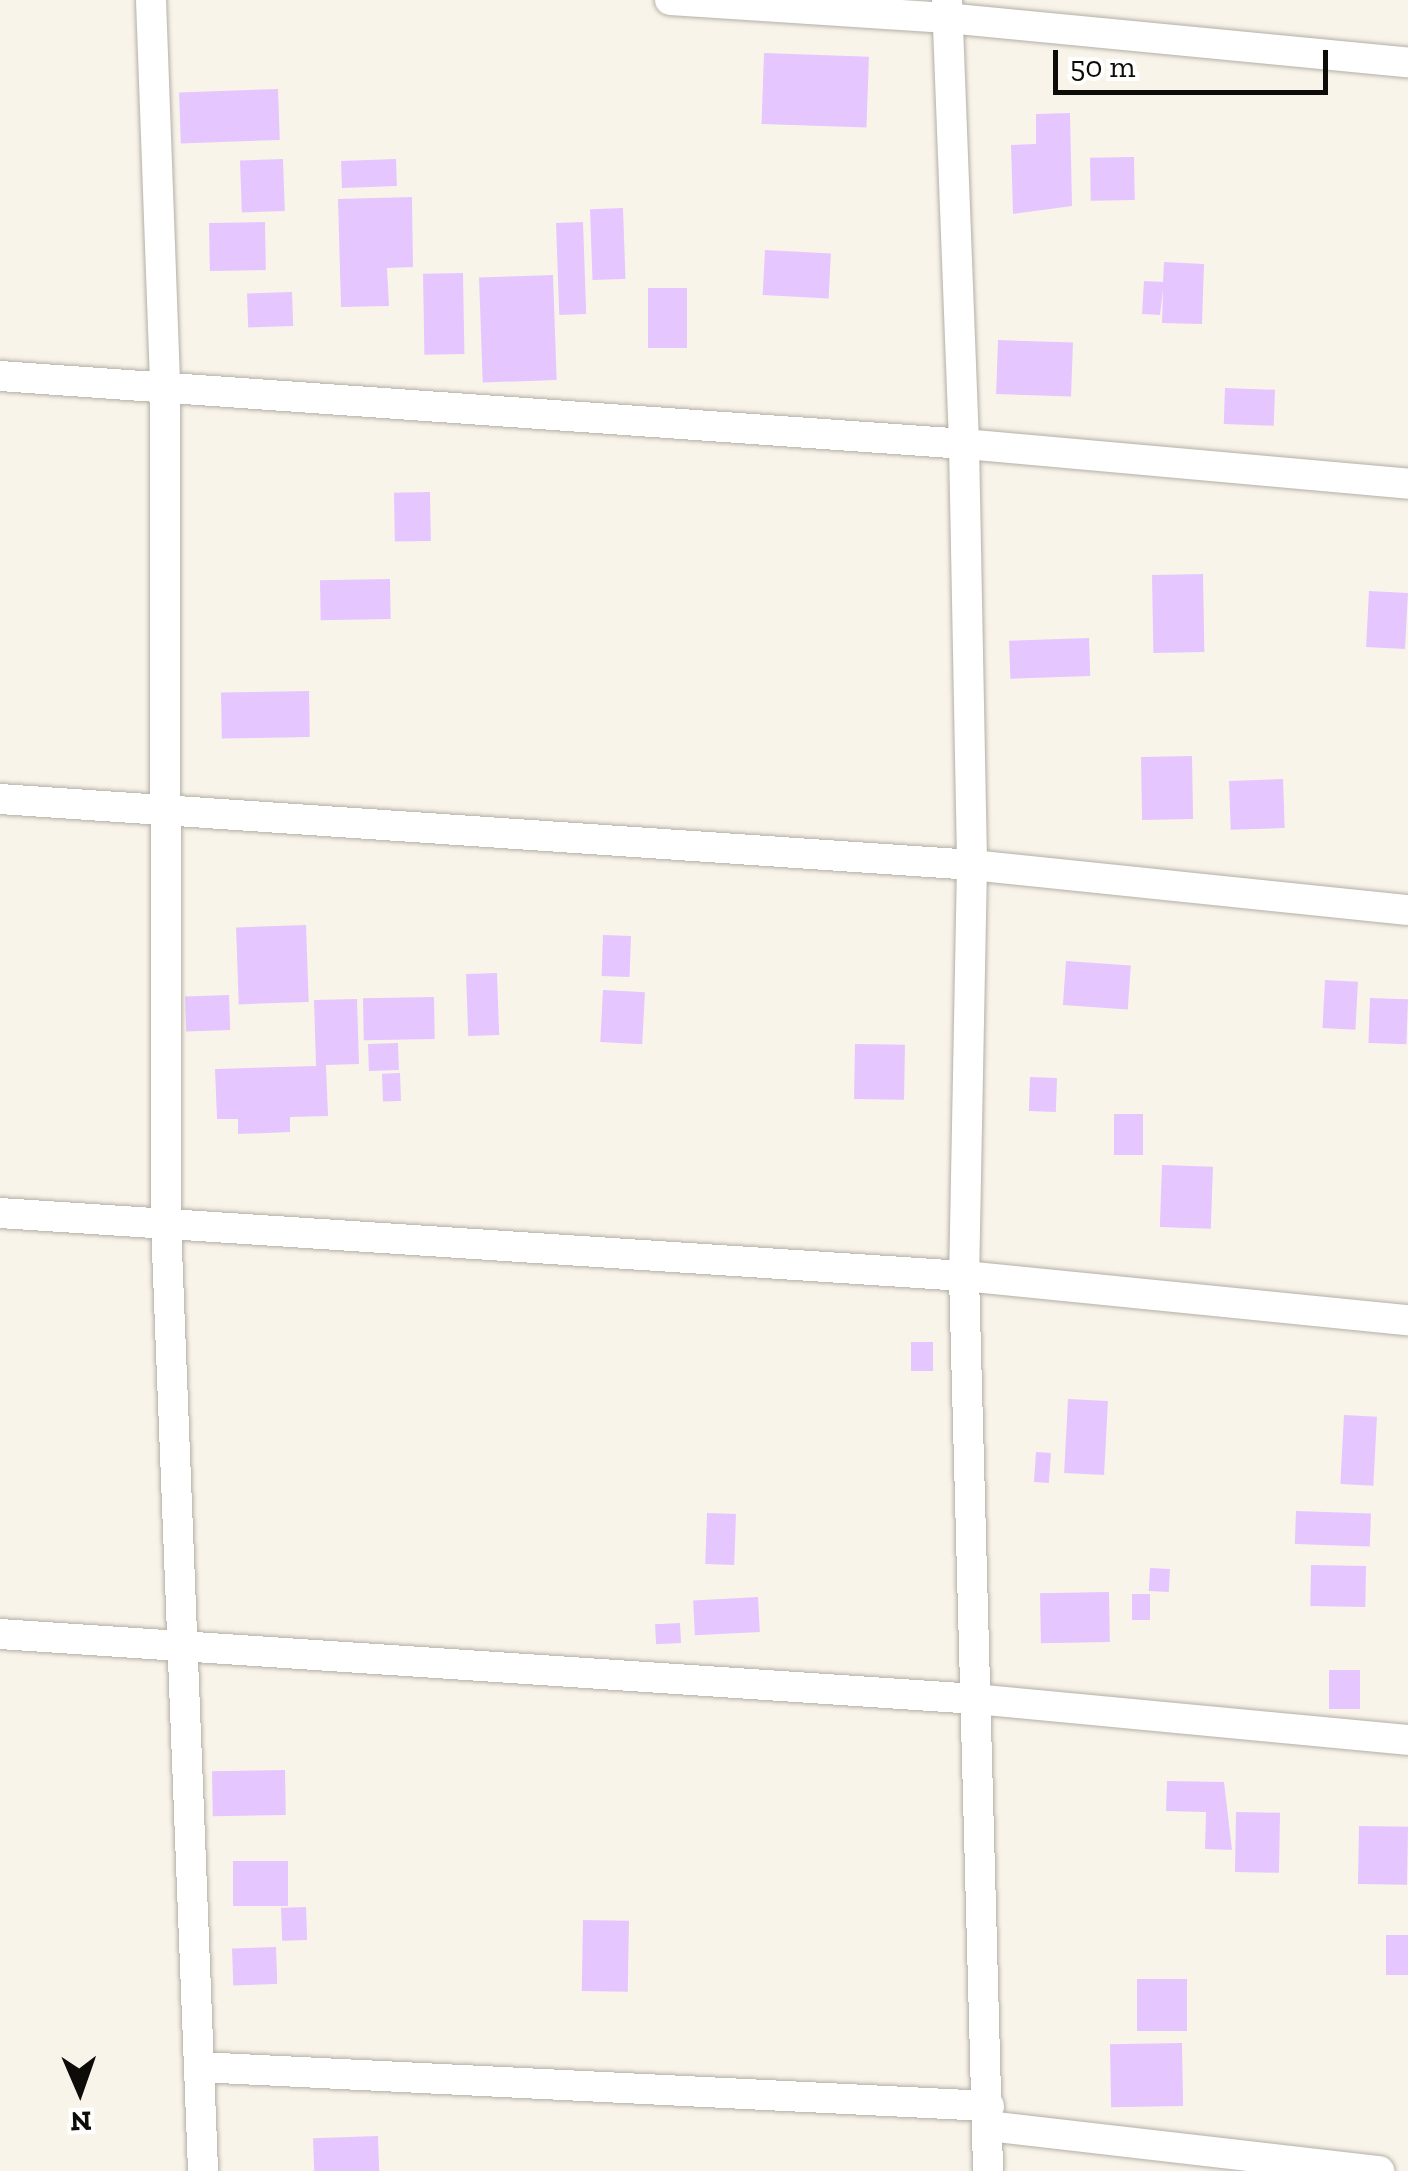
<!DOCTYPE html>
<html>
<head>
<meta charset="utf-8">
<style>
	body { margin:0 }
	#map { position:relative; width:1408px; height:2171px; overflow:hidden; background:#f9f4ea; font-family:"Zilla Slab",serif }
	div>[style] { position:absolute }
	.building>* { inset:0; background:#e6c6fe; transform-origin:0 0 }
	.roads { filter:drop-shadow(0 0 2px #b4afa6) drop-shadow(0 0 2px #b4afa6) }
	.minor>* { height:30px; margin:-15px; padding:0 15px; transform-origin:15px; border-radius:15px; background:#fff }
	span { translate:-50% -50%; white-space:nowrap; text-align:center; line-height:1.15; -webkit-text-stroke:8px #fff; paint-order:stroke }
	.north { position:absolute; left:30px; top:2041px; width:100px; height:100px; -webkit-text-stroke:8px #fff; paint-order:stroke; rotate:178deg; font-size:28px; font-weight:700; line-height:40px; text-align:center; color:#0e0c09 }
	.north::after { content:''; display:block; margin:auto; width:35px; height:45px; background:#0e0c09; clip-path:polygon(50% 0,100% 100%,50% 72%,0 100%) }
	.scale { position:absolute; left:1053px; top:50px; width:275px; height:45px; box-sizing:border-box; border:5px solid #0e0c09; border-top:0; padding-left:12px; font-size:30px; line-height:35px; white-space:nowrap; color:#0e0c09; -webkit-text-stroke:8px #fff; paint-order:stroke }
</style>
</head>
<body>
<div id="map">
	<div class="building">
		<div style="left:764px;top:53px;width:105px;height:71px;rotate:2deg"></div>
		<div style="left:278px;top:89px;width:51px;height:99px;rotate:88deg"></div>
		<div style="clip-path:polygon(1070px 113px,1072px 206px,1013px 214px,1011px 145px,1036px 144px,1036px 114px)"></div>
		<div style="left:1134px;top:157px;width:43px;height:44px;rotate:89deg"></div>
		<div style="left:283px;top:159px;width:52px;height:43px;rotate:88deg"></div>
		<div style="left:396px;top:159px;width:27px;height:55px;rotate:88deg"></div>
		<div style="clip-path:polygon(412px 197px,413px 267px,387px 268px,389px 306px,341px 307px,338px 199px)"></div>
		<div style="left:623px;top:208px;width:71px;height:33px;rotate:88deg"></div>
		<div style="left:265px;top:222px;width:48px;height:56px;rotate:89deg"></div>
		<div style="left:583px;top:222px;width:92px;height:27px;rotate:88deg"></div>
		<div style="left:765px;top:250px;width:66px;height:45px;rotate:3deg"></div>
		<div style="clip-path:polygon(1164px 262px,1204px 264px,1202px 324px,1162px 323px,1163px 289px,1160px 315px,1142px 314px,1144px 281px,1163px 282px)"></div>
		<div style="left:463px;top:273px;width:81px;height:40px;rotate:89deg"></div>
		<div style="left:553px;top:275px;width:105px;height:74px;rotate:88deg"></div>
		<div style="left:648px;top:288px;width:39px;height:60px"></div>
		<div style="left:292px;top:292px;width:34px;height:45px;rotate:88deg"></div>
		<div style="left:998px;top:340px;width:75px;height:54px;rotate:2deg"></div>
		<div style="left:1225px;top:388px;width:50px;height:36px;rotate:2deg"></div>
		<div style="left:430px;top:492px;width:49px;height:36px;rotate:89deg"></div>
		<div style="left:1203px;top:574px;width:78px;height:51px;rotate:89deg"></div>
		<div style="left:390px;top:579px;width:40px;height:70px;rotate:89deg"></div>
		<div style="left:1369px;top:591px;width:39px;height:56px;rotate:3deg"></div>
		<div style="left:1089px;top:638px;width:38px;height:80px;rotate:88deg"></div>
		<div style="left:309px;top:691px;width:46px;height:88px;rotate:89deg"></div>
		<div style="left:1192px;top:756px;width:63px;height:51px;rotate:89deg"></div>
		<div style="left:1283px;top:779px;width:49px;height:54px;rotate:88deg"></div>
		<div style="left:306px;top:925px;width:77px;height:70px;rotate:88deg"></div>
		<div style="left:603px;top:935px;width:28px;height:41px;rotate:2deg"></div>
		<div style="left:1066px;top:961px;width:65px;height:44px;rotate:4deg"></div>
		<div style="left:497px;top:973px;width:62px;height:31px;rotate:88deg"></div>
		<div style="left:1325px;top:980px;width:33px;height:48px;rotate:3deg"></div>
		<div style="left:603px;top:990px;width:42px;height:52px;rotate:3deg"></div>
		<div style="left:229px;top:995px;width:35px;height:44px;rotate:88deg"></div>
		<div style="left:434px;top:997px;width:42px;height:71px;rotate:89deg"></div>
		<div style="left:1370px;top:998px;width:38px;height:45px;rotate:2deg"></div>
		<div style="clip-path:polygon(357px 999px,359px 1064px,326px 1065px,328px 1116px,290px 1117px,290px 1132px,238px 1134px,238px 1119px,217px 1119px,215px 1069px,316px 1066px,314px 1000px)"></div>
		<div style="left:398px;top:1043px;width:27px;height:30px;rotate:88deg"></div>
		<div style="left:855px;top:1044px;width:50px;height:55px;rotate:1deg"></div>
		<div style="left:400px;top:1073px;width:28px;height:18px;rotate:88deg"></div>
		<div style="left:1030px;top:1077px;width:27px;height:34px;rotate:2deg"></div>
		<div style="left:1114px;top:1114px;width:29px;height:41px"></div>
		<div style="left:1162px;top:1165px;width:51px;height:62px;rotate:2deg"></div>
		<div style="left:911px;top:1342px;width:22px;height:29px"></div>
		<div style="left:1068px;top:1399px;width:40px;height:74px;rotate:3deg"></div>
		<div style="left:1344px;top:1415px;width:33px;height:69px;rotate:3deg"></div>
		<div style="left:1036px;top:1452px;width:15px;height:30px;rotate:4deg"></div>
		<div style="left:1296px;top:1511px;width:75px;height:33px;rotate:2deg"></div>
		<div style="left:707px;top:1513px;width:29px;height:51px;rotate:2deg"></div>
		<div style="left:1311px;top:1565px;width:55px;height:41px;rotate:1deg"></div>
		<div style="left:1150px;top:1568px;width:20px;height:23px;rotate:3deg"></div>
		<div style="left:1109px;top:1592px;width:50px;height:69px;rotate:89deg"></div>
		<div style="left:1132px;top:1594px;width:18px;height:26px"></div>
		<div style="left:758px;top:1597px;width:35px;height:65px;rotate:87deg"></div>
		<div style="left:680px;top:1623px;width:20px;height:25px;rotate:87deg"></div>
		<div style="left:1329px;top:1670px;width:31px;height:39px"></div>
		<div style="left:285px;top:1770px;width:45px;height:73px;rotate:89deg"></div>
		<div style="clip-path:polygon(1167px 1781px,1224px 1782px,1232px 1850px,1205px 1849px,1206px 1812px,1166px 1811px)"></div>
		<div style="left:1236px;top:1812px;width:44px;height:60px;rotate:1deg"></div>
		<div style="left:1359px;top:1826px;width:49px;height:58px;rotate:1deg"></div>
		<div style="left:233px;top:1861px;width:55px;height:45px"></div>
		<div style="left:306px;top:1907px;width:33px;height:25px;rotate:88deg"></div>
		<div style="left:583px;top:1920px;width:46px;height:71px;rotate:1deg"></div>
		<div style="left:1386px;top:1935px;width:22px;height:40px"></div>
		<div style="left:276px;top:1947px;width:37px;height:44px;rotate:88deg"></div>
		<div style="left:1137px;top:1979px;width:50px;height:52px"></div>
		<div style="left:1182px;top:2043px;width:63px;height:72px;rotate:89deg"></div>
		<div style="left:378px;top:2136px;width:35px;height:65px;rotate:88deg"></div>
	</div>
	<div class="roads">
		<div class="minor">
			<div style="left:151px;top:0;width:388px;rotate:87.9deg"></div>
			<div style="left:165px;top:388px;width:836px;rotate:89.93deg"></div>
			<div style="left:166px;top:1224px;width:948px;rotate:87.76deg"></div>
			<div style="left:670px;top:0;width:278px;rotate:3.7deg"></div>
			<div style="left:947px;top:18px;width:463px;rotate:5.5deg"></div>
			<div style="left:947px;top:0;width:444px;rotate:87.8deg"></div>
			<div style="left:964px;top:444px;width:421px;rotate:88.9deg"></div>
			<div style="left:972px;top:865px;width:411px;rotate:91.1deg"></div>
			<div style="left:964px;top:1276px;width:895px;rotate:88.46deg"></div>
			<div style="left:0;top:376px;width:966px;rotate:4.03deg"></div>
			<div style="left:964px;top:444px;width:446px;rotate:5.1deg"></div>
			<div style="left:0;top:799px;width:974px;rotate:3.88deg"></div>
			<div style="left:972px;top:865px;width:438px;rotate:5.9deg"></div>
			<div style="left:0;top:1213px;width:966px;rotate:3.74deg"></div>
			<div style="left:964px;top:1276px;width:446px;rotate:5.7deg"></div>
			<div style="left:0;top:1634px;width:977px;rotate:3.81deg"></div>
			<div style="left:975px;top:1699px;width:435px;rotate:5.4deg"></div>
			<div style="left:199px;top:2067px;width:791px;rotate:2.83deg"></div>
			<div style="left:989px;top:2126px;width:393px;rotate:6.6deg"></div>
		</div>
	</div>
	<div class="north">N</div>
	<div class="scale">50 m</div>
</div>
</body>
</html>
